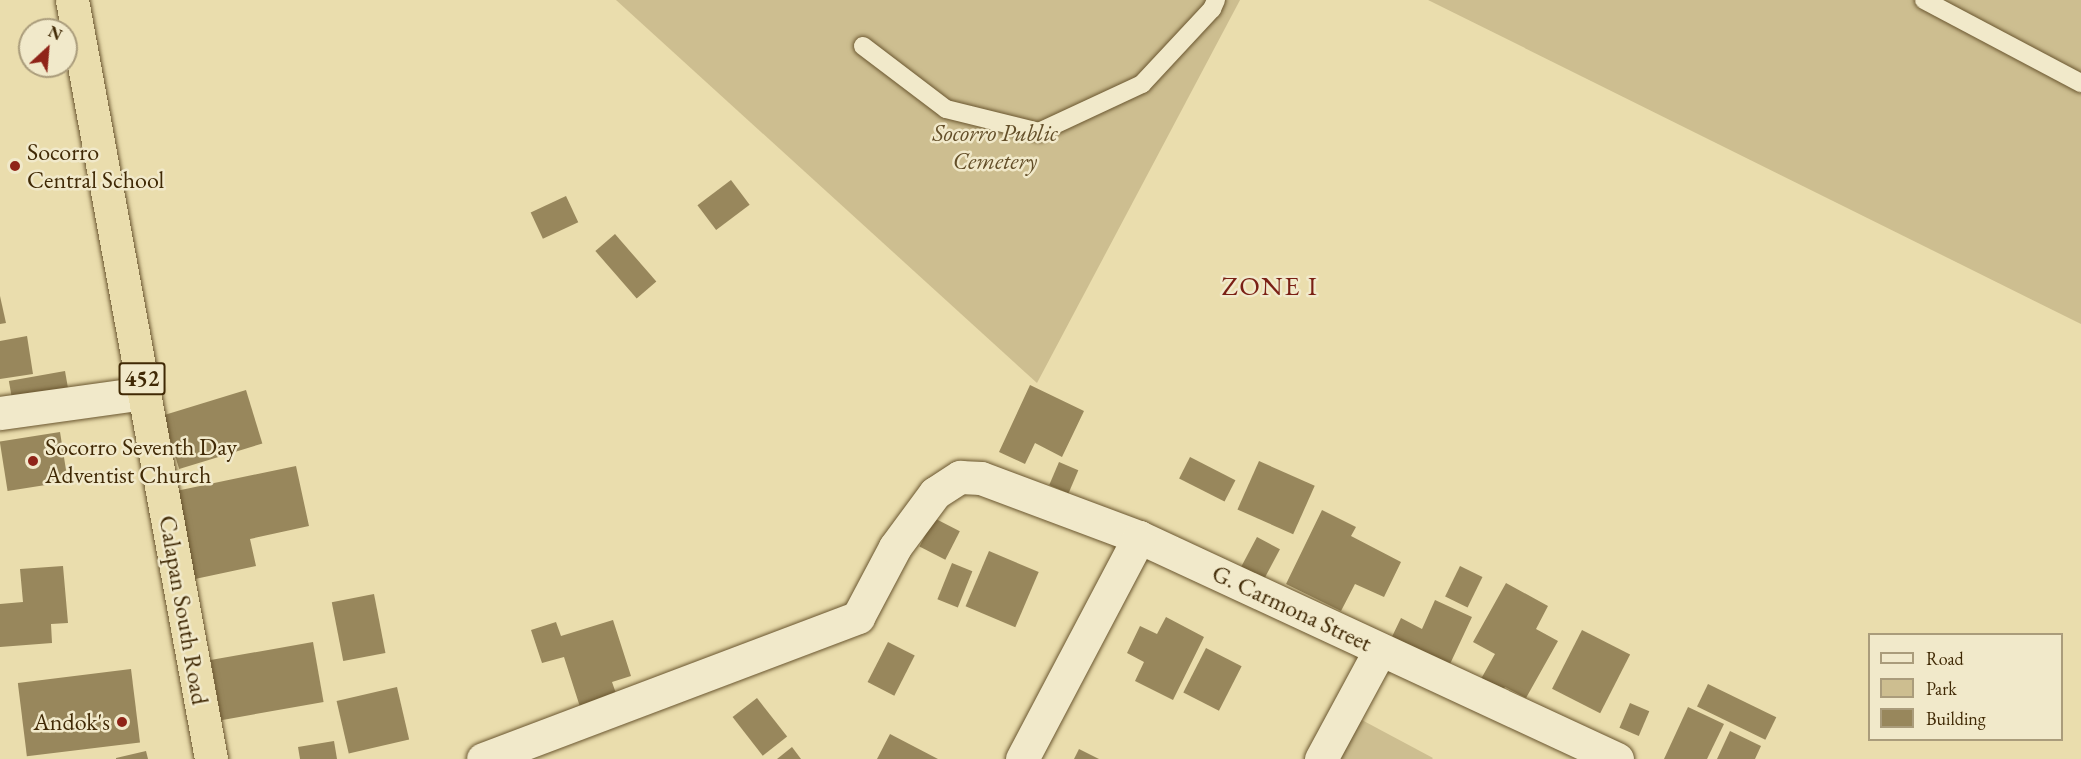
<!DOCTYPE html>
<html>
<head>
<meta charset="utf-8">
<style>
	body { margin:0 }
	#map { position:relative; width:2081px; height:759px; overflow:hidden; background:#eaddad; font-family:"EB Garamond",serif }
	div>[style] { position:absolute }
	.green>* { inset:0; background:#cdbe90 }
	.building>* { inset:0; background:#98875c; transform-origin:0 0 }
	.roads { filter:drop-shadow(0 0 2px #6a562f) drop-shadow(0 0 2px #6a562f) }
	.lane>* { height:18px; margin:-9px; padding:0 9px; transform-origin:9px; border-radius:9px; background:#f1e9ca }
	.street>* { height:33px; margin:-16.5px; padding:0 16.5px; transform-origin:16.5px; border-radius:16.5px; background:#f1e9ca }
	.highway>* { height:33px; margin:-16.5px; padding:0 16.5px; transform-origin:16.5px; border-radius:16.5px; background:#eaddad }
	.dots>* { width:16px; height:16px; translate:-50% -50%; box-sizing:border-box; border:3px solid #f1e9ca; border-radius:50% }
	span { translate:-50% -50%; white-space:nowrap; text-align:center; line-height:1.15; -webkit-text-stroke:5px #f1e9ca; paint-order:stroke }
	.shield-label span { padding:2px 4px; background:#f1e9ca; border:2px solid; border-radius:4px; -webkit-text-stroke-width:0 }
	.shield-label { font-size:22px; color:#402905; font-weight:700 }
	.park-label { font-size:24px; color:#634e28; font-style:italic }
	.poi-label { font-size:24px; color:#402905 }
	.left { translate:0 -50%; text-align:left }
	.right { translate:-100% -50%; text-align:right }
	.street-label { font-size:24px; color:#402905 }
	.quarter-label { font-size:27px; color:#7a1f14; letter-spacing:1.5px }
	.legend { position:absolute; left:1868px; top:633px; width:195px; height:108px; box-sizing:border-box; background:#f1e9ca; border:2px solid #aa9c7b; margin:0; padding:8px 10px; list-style:none; font-size:18px; color:#402905 }
	.legend li { display:flex; align-items:center; gap:12px; height:30px }
	.legend b { width:30px; border:2px solid #aa9c7b }
	.north { position:absolute; left:18px; top:18px; width:60px; height:60px; box-sizing:border-box; background:#f1e9ca; border:2px solid #aa9c7b; border-radius:50%; rotate:26deg; font-size:16px; font-weight:700; line-height:24px; text-align:center; color:#402905 }
	.north::after { content:''; display:block; margin:auto; width:21px; height:27px; background:#8f2418; clip-path:polygon(50% 0,100% 100%,50% 72%,0 100%) }
</style>
</head>
<body>
<div id="map">
	<div class="green">
		<div style="clip-path:polygon(616px 0,1240px 0,1037px 383px)"></div>
		<div style="clip-path:polygon(1428px 0,2081px 0,2081px 324px)"></div>
		<div style="clip-path:polygon(1360px 719px,1433px 758px,1432px 759px,1339px 759px)"></div>
	</div>
	<div class="building">
		<div style="left:731px;top:180px;width:31px;height:42px;rotate:53deg"></div>
		<div style="left:566px;top:196px;width:29px;height:39px;rotate:65deg"></div>
		<div style="left:615px;top:234px;width:63px;height:26px;rotate:49deg"></div>
		<div style="clip-path:polygon(0 296px,6px 323px,0 324px)"></div>
		<div style="clip-path:polygon(27px 336px,33px 374px,0 379px,0 341px)"></div>
		<div style="left:65px;top:371px;width:23px;height:57px;rotate:80deg"></div>
		<div style="clip-path:polygon(1030px 385px,1084px 411px,1062px 457px,1035px 443px,1025px 464px,999px 452px)"></div>
		<div style="left:246px;top:390px;width:56px;height:87px;rotate:73deg"></div>
		<div style="left:60px;top:432px;width:50px;height:61px;rotate:81deg"></div>
		<div style="left:1190px;top:457px;width:51px;height:24px;rotate:27deg"></div>
		<div style="left:1259px;top:461px;width:61px;height:53px;rotate:24deg"></div>
		<div style="left:1059px;top:462px;width:21px;height:25px;rotate:23deg"></div>
		<div style="clip-path:polygon(296px 466px,309px 526px,250px 539px,256px 566px,195px 579px,176px 491px)"></div>
		<div style="clip-path:polygon(1322px 510px,1356px 527px,1351px 536px,1401px 562px,1384px 597px,1355px 584px,1341px 611px,1286px 584px)"></div>
		<div style="left:934px;top:518px;width:29px;height:32px;rotate:27deg"></div>
		<div style="left:1257px;top:537px;width:26px;height:34px;rotate:28deg"></div>
		<div style="left:989px;top:551px;width:54px;height:60px;rotate:23deg"></div>
		<div style="left:952px;top:563px;width:22px;height:39px;rotate:22deg"></div>
		<div style="clip-path:polygon(63px 566px,68px 623px,51px 624px,52px 643px,0 647px,0 604px,23px 602px,20px 569px)"></div>
		<div style="left:1460px;top:566px;width:25px;height:34px;rotate:26deg"></div>
		<div style="clip-path:polygon(1506px 583px,1548px 606px,1536px 629px,1558px 641px,1526px 698px,1505px 687px,1498px 698px,1477px 686px,1495px 654px,1473px 642px)"></div>
		<div style="left:374px;top:594px;width:60px;height:43px;rotate:79deg"></div>
		<div style="clip-path:polygon(1435px 600px,1472px 617px,1450px 664px,1388px 645px,1401px 618px,1422px 629px)"></div>
		<div style="clip-path:polygon(1166px 617px,1204px 637px,1173px 700px,1135px 681px,1144px 662px,1127px 653px,1140px 626px,1157px 634px)"></div>
		<div style="clip-path:polygon(613px 620px,631px 676px,612px 682px,618px 699px,581px 710px,564px 657px,542px 663px,531px 630px,556px 622px,561px 636px)"></div>
		<div style="left:1582px;top:630px;width:54px;height:66px;rotate:27deg"></div>
		<div style="left:313px;top:642px;width:61px;height:104px;rotate:80deg"></div>
		<div style="left:888px;top:642px;width:30px;height:45px;rotate:27deg"></div>
		<div style="left:1206px;top:648px;width:40px;height:50px;rotate:27deg"></div>
		<div style="left:131px;top:669px;width:74px;height:114px;rotate:83deg"></div>
		<div style="left:1708px;top:684px;width:76px;height:25px;rotate:26deg"></div>
		<div style="left:397px;top:687px;width:54px;height:62px;rotate:77deg"></div>
		<div style="left:757px;top:698px;width:49px;height:31px;rotate:52deg"></div>
		<div style="left:1630px;top:703px;width:21px;height:27px;rotate:23deg"></div>
		<div style="clip-path:polygon(1688px 707px,1724px 724px,1707px 759px,1664px 759px)"></div>
		<div style="clip-path:polygon(1730px 731px,1761px 746px,1755px 759px,1717px 759px)"></div>
		<div style="clip-path:polygon(890px 734px,938px 759px,877px 759px)"></div>
		<div style="clip-path:polygon(334px 741px,337px 759px,300px 759px,298px 747px)"></div>
		<div style="clip-path:polygon(792px 747px,801px 759px,777px 759px)"></div>
		<div style="clip-path:polygon(1079px 749px,1099px 759px,1074px 759px)"></div>
		<div style="clip-path:polygon(146px 751px,148px 759px,116px 759px,116px 758px)"></div>
	</div>
	<div class="roads">
		<div class="lane">
			<div style="left:1924px;top:0;width:178px;rotate:27.9deg"></div>
			<div style="left:863px;top:46px;width:104px;rotate:37.2deg"></div>
			<div style="left:946px;top:109px;width:96px;rotate:13.9deg"></div>
			<div style="left:1039px;top:132px;width:114px;rotate:-25deg"></div>
			<div style="left:1142px;top:84px;width:103px;rotate:-47deg"></div>
			<div style="left:1212px;top:9px;width:10px;rotate:-66deg"></div>
		</div>
		<div class="street">
			<div style="left:0;top:413px;width:146px;rotate:-7.9deg"></div>
			<div style="left:483px;top:759px;width:401px;rotate:-20.7deg"></div>
			<div style="left:858px;top:617px;width:79px;rotate:-62.1deg"></div>
			<div style="left:895px;top:547px;width:67px;rotate:-53.5deg"></div>
			<div style="left:935px;top:493px;width:30px;rotate:-33deg"></div>
			<div style="left:960px;top:477px;width:21px;rotate:3deg"></div>
			<div style="left:981px;top:478px;width:169px;rotate:20.5deg"></div>
			<div style="left:1139px;top:537px;width:527px;rotate:24.91deg"></div>
			<div style="left:1022px;top:759px;width:251px;rotate:-62.2deg"></div>
			<div style="left:1321px;top:759px;width:124px;rotate:-61.6deg"></div>
		</div>
		<div class="highway">
			<div style="left:72px;top:0;width:772px;rotate:79.62deg"></div>
		</div>
	</div>
	<div class="dots">
		<div style="left:15px;top:166px;background:#8f2418"></div>
		<div style="left:33px;top:461px;background:#8f2418"></div>
		<div style="left:122px;top:722px;background:#8f2418"></div>
	</div>
	<div class="shield-label">
		<span style="left:142px;top:379px">452</span>
	</div>
	<div class="park-label">
		<span style="left:995px;top:147px">Socorro Public<br>Cemetery</span>
	</div>
	<div class="poi-label">
		<span class="left" style="left:27px;top:166px">Socorro<br>Central School</span>
		<span class="left" style="left:45px;top:461px">Socorro Seventh Day<br>Adventist Church</span>
		<span class="right" style="left:110px;top:722px">Andok's</span>
	</div>
	<div class="street-label">
		<span style="left:1292px;top:608px;rotate:25deg">G. Carmona Street</span>
		<span style="left:184px;top:610px;rotate:80deg">Calapan South Road</span>
	</div>
	<div class="quarter-label">
		<span style="left:1270px;top:286px">ZONE I</span>
	</div>
	<ul class="legend">
	<li><b style="height:8px;background:#f1e9ca"></b>Road</li>
	<li><b style="height:16px;background:#cdbe90"></b>Park</li>
	<li><b style="height:16px;background:#98875c"></b>Building</li>
	</ul>
	<div class="north">N</div>
</div>
</body>
</html>
